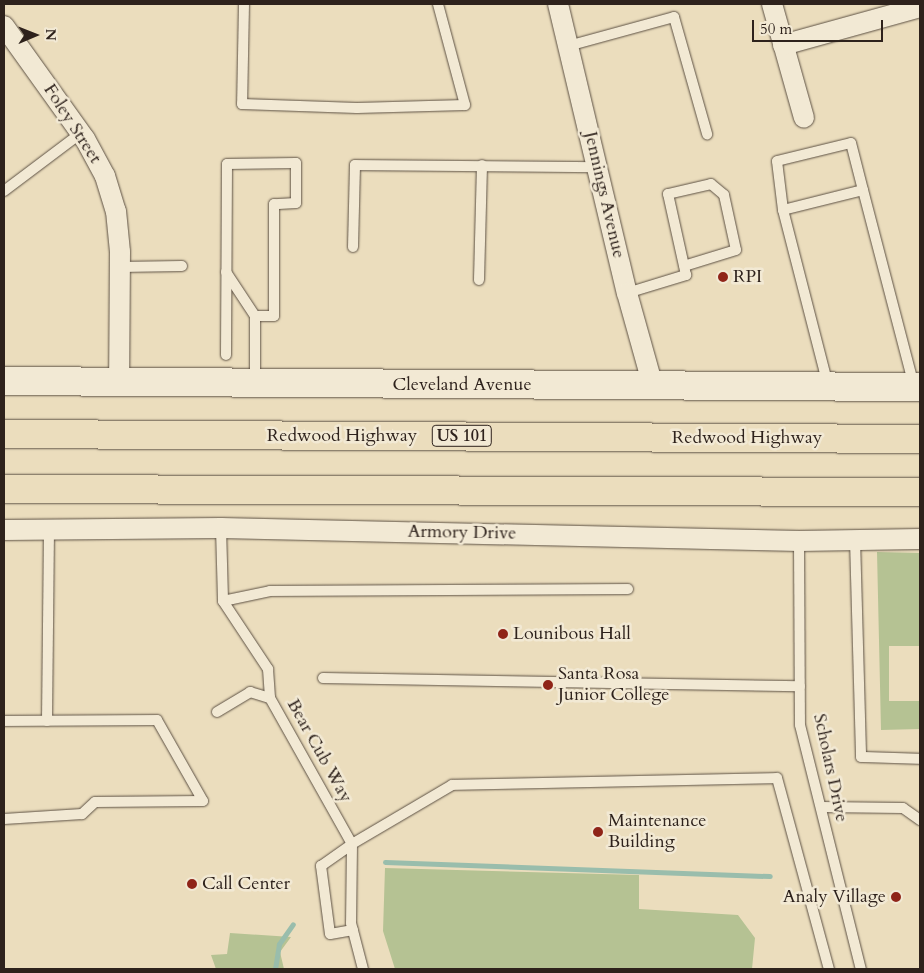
<!DOCTYPE html>
<html>
<head>
<meta charset="utf-8">
<style>
	body { margin:0 }
	#map { position:relative; width:924px; height:973px; overflow:hidden; background:#ebddbd; font-family:Cardo,serif }
	div>[style] { position:absolute }
	.green>* { inset:0; background:#b5c293 }
	.stream>* { height:5px; margin:-2.5px; padding:0 2.5px; transform-origin:2.5px; border-radius:2.5px; background:#99bdac }
	.roads { filter:drop-shadow(0 0 1px #5d5144) drop-shadow(0 0 1px #5d5144) }
	.lane>* { height:10px; margin:-5px; padding:0 5px; transform-origin:5px; border-radius:5px; background:#f2e9d4 }
	.street>* { height:20px; margin:-10px; padding:0 10px; transform-origin:10px; border-radius:10px; background:#f2e9d4 }
	.secondary>* { height:28px; margin:-14px; padding:0 14px; transform-origin:14px; border-radius:14px; background:#f2e9d4 }
	.highway>* { height:28px; margin:-14px; padding:0 14px; transform-origin:14px; border-radius:14px; background:#ebddbd }
	.dots>* { width:14px; height:14px; translate:-50% -50%; box-sizing:border-box; border:2px solid #f2e9d4; border-radius:50% }
	span { translate:-50% -50%; white-space:nowrap; text-align:center; line-height:1.15; -webkit-text-stroke:5px #f2e9d4; paint-order:stroke }
	.shield-label span { padding:1px 4px; background:#f2e9d4; border:1px solid; border-radius:4px; -webkit-text-stroke-width:0 }
	.shield-label { font-size:16px; color:#2e221c; font-weight:700 }
	.street-label { font-size:18px; color:#2e221c }
	.poi-label { font-size:18px; color:#2e221c }
	.left { translate:0 -50%; text-align:left }
	.right { translate:-100% -50%; text-align:right }
	.frame { position:absolute; inset:0; border:5px solid #2e221c; pointer-events:none }
	.north { position:absolute; left:10px; top:10px; width:50px; height:50px; -webkit-text-stroke:4px #f2e9d4; paint-order:stroke; rotate:89deg; font-size:14px; font-weight:700; line-height:20px; text-align:center; color:#2e221c }
	.north::after { content:''; display:block; margin:auto; width:18px; height:22px; background:#2e221c; clip-path:polygon(50% 0,100% 100%,50% 72%,0 100%) }
	.scale { position:absolute; left:752px; top:20px; width:131px; height:22px; box-sizing:border-box; border:2px solid #2e221c; border-top:0; padding-left:6px; font-size:15px; line-height:18px; white-space:nowrap; color:#2e221c; -webkit-text-stroke:4px #f2e9d4; paint-order:stroke }
</style>
</head>
<body>
<div id="map">
	<div class="green">
		<div style="clip-path:polygon(877px 552px,920px 553px,920px 646px,889px 646px,889px 701px,920px 701px,920px 729px,881px 730px)"></div>
		<div style="clip-path:polygon(385px 868px,639px 875px,639px 909px,738px 915px,755px 938px,752px 969px,395px 969px,383px 931px)"></div>
		<div style="clip-path:polygon(230px 933px,291px 937px,280px 952px,284px 969px,216px 969px,211px 955px,227px 954px)"></div>
	</div>
	<div class="stream">
		<div style="left:385px;top:862px;width:385px;rotate:2.1deg"></div>
		<div style="left:275px;top:969px;width:25px;rotate:-81deg"></div>
		<div style="left:279px;top:944px;width:24px;rotate:-55deg"></div>
	</div>
	<div class="roads">
		<div class="lane">
			<div style="left:244px;top:4px;width:100px;rotate:91.1deg"></div>
			<div style="left:242px;top:104px;width:115px;rotate:2deg"></div>
			<div style="left:357px;top:108px;width:108px;rotate:-1.6deg"></div>
			<div style="left:465px;top:105px;width:105px;rotate:-105deg"></div>
			<div style="left:568px;top:46px;width:110px;rotate:-15.3deg"></div>
			<div style="left:674px;top:17px;width:122px;rotate:74.2deg"></div>
			<div style="left:4px;top:191px;width:96px;rotate:-37deg"></div>
			<div style="left:783px;top:210px;width:49px;rotate:-97deg"></div>
			<div style="left:777px;top:161px;width:76px;rotate:-13.7deg"></div>
			<div style="left:851px;top:143px;width:49px;rotate:75.7deg"></div>
			<div style="left:353px;top:247px;width:82px;rotate:-88.6deg"></div>
			<div style="left:355px;top:165px;width:242px;rotate:0.5deg"></div>
			<div style="left:120px;top:267px;width:62px;rotate:-0.9deg"></div>
			<div style="left:226px;top:272px;width:53px;rotate:56.6deg"></div>
			<div style="left:255px;top:316px;width:67px;rotate:90deg"></div>
			<div style="left:479px;top:280px;width:115px;rotate:-88.5deg"></div>
			<div style="left:627px;top:293px;width:62px;rotate:-17deg"></div>
			<div style="left:686px;top:275px;width:83px;rotate:-102.5deg"></div>
			<div style="left:668px;top:194px;width:44px;rotate:-13.1deg"></div>
			<div style="left:711px;top:184px;width:17px;rotate:40deg"></div>
			<div style="left:724px;top:195px;width:56px;rotate:77.7deg"></div>
			<div style="left:736px;top:250px;width:54px;rotate:162.9deg"></div>
			<div style="left:226px;top:355px;width:191px;rotate:-89.7deg"></div>
			<div style="left:227px;top:164px;width:69px;rotate:-0.8deg"></div>
			<div style="left:296px;top:163px;width:40px;rotate:90deg"></div>
			<div style="left:296px;top:203px;width:22px;rotate:177deg"></div>
			<div style="left:274px;top:204px;width:112px;rotate:90deg"></div>
			<div style="left:274px;top:316px;width:19px;rotate:180deg"></div>
			<div style="left:828px;top:385px;width:181px;rotate:-104.4deg"></div>
			<div style="left:783px;top:210px;width:82px;rotate:-14deg"></div>
			<div style="left:863px;top:190px;width:203px;rotate:75.4deg"></div>
			<div style="left:221px;top:528px;width:73px;rotate:88.4deg"></div>
			<div style="left:223px;top:601px;width:82px;rotate:56.5deg"></div>
			<div style="left:268px;top:669px;width:29px;rotate:86deg"></div>
			<div style="left:270px;top:698px;width:167px;rotate:60.7deg"></div>
			<div style="left:352px;top:844px;width:79px;rotate:90.7deg"></div>
			<div style="left:351px;top:923px;width:48px;rotate:75.4deg"></div>
			<div style="left:855px;top:539px;width:218px;rotate:88.4deg"></div>
			<div style="left:861px;top:757px;width:59px;rotate:1.9deg"></div>
			<div style="left:799px;top:541px;width:184px;rotate:89.7deg"></div>
			<div style="left:800px;top:725px;width:252px;rotate:76deg"></div>
			<div style="left:223px;top:601px;width:48px;rotate:-12deg"></div>
			<div style="left:270px;top:591px;width:358px;rotate:-0.3deg"></div>
			<div style="left:323px;top:678px;width:477px;rotate:1deg"></div>
			<div style="left:217px;top:712px;width:39px;rotate:-31deg"></div>
			<div style="left:250px;top:692px;width:21px;rotate:17deg"></div>
			<div style="left:4px;top:721px;width:153px;rotate:-0.4deg"></div>
			<div style="left:157px;top:720px;width:93px;rotate:60.4deg"></div>
			<div style="left:203px;top:801px;width:108px;rotate:179.5deg"></div>
			<div style="left:95px;top:802px;width:18px;rotate:137deg"></div>
			<div style="left:82px;top:814px;width:78px;rotate:176.3deg"></div>
			<div style="left:47px;top:721px;width:191px;rotate:-89.4deg"></div>
			<div style="left:821px;top:807px;width:82px;rotate:0.7deg"></div>
			<div style="left:903px;top:808px;width:21px;rotate:35deg"></div>
			<div style="left:353px;top:930px;width:23px;rotate:170deg"></div>
			<div style="left:330px;top:934px;width:69px;rotate:-97.5deg"></div>
			<div style="left:321px;top:866px;width:38px;rotate:-35deg"></div>
			<div style="left:352px;top:844px;width:116px;rotate:-30.5deg"></div>
			<div style="left:452px;top:785px;width:325px;rotate:-1.2deg"></div>
			<div style="left:777px;top:778px;width:198px;rotate:74.8deg"></div>
		</div>
		<div class="street">
			<div style="left:558px;top:4px;width:297px;rotate:76.6deg"></div>
			<div style="left:627px;top:293px;width:97px;rotate:74.4deg"></div>
			<div style="left:772px;top:4px;width:118px;rotate:74.3deg"></div>
			<div style="left:4px;top:26px;width:139px;rotate:54.4deg"></div>
			<div style="left:85px;top:139px;width:42px;rotate:61.6deg"></div>
			<div style="left:105px;top:176px;width:37px;rotate:73deg"></div>
			<div style="left:116px;top:211px;width:41px;rotate:84.4deg"></div>
			<div style="left:120px;top:252px;width:130px;rotate:90.4deg"></div>
			<div style="left:783px;top:45px;width:142px;rotate:-15.5deg"></div>
			<div style="left:4px;top:530px;width:217px;rotate:-0.5deg"></div>
			<div style="left:221px;top:528px;width:578px;rotate:1.29deg"></div>
			<div style="left:799px;top:541px;width:121px;rotate:-0.9deg"></div>
		</div>
		<div class="secondary">
			<div style="left:4px;top:381px;width:916px;rotate:0.38deg"></div>
		</div>
		<div class="highway">
			<div style="left:4px;top:434px;width:916px;rotate:0.31deg"></div>
			<div style="left:4px;top:489px;width:916px;rotate:0.19deg"></div>
		</div>
	</div>
	<div class="dots">
		<div style="left:723px;top:277px;background:#8f2418"></div>
		<div style="left:503px;top:634px;background:#8f2418"></div>
		<div style="left:548px;top:685px;background:#8f2418"></div>
		<div style="left:598px;top:832px;background:#8f2418"></div>
		<div style="left:192px;top:884px;background:#8f2418"></div>
		<div style="left:896px;top:897px;background:#8f2418"></div>
	</div>
	<div class="shield-label">
		<span style="left:462px;top:436px">US 101</span>
	</div>
	<div class="street-label">
		<span style="left:72px;top:124px;rotate:57deg">Foley Street</span>
		<span style="left:604px;top:195px;rotate:77deg">Jennings Avenue</span>
		<span style="left:462px;top:385px">Cleveland Avenue</span>
		<span style="left:342px;top:436px">Redwood Highway</span>
		<span style="left:747px;top:438px">Redwood Highway</span>
		<span style="left:462px;top:533px;rotate:1deg">Armory Drive</span>
		<span style="left:319px;top:751px;rotate:61deg">Bear Cub Way</span>
		<span style="left:830px;top:768px;rotate:78deg">Scholars Drive</span>
	</div>
	<div class="poi-label">
		<span class="left" style="left:733px;top:277px">RPI</span>
		<span class="left" style="left:513px;top:634px">Lounibous Hall</span>
		<span class="left" style="left:558px;top:685px">Santa Rosa<br>Junior College</span>
		<span class="left" style="left:608px;top:832px">Maintenance<br>Building</span>
		<span class="left" style="left:202px;top:884px">Call Center</span>
		<span class="right" style="left:886px;top:897px">Analy Village</span>
	</div>
	<div class="frame"></div>
	<div class="north">N</div>
	<div class="scale">50 m</div>
</div>
</body>
</html>
